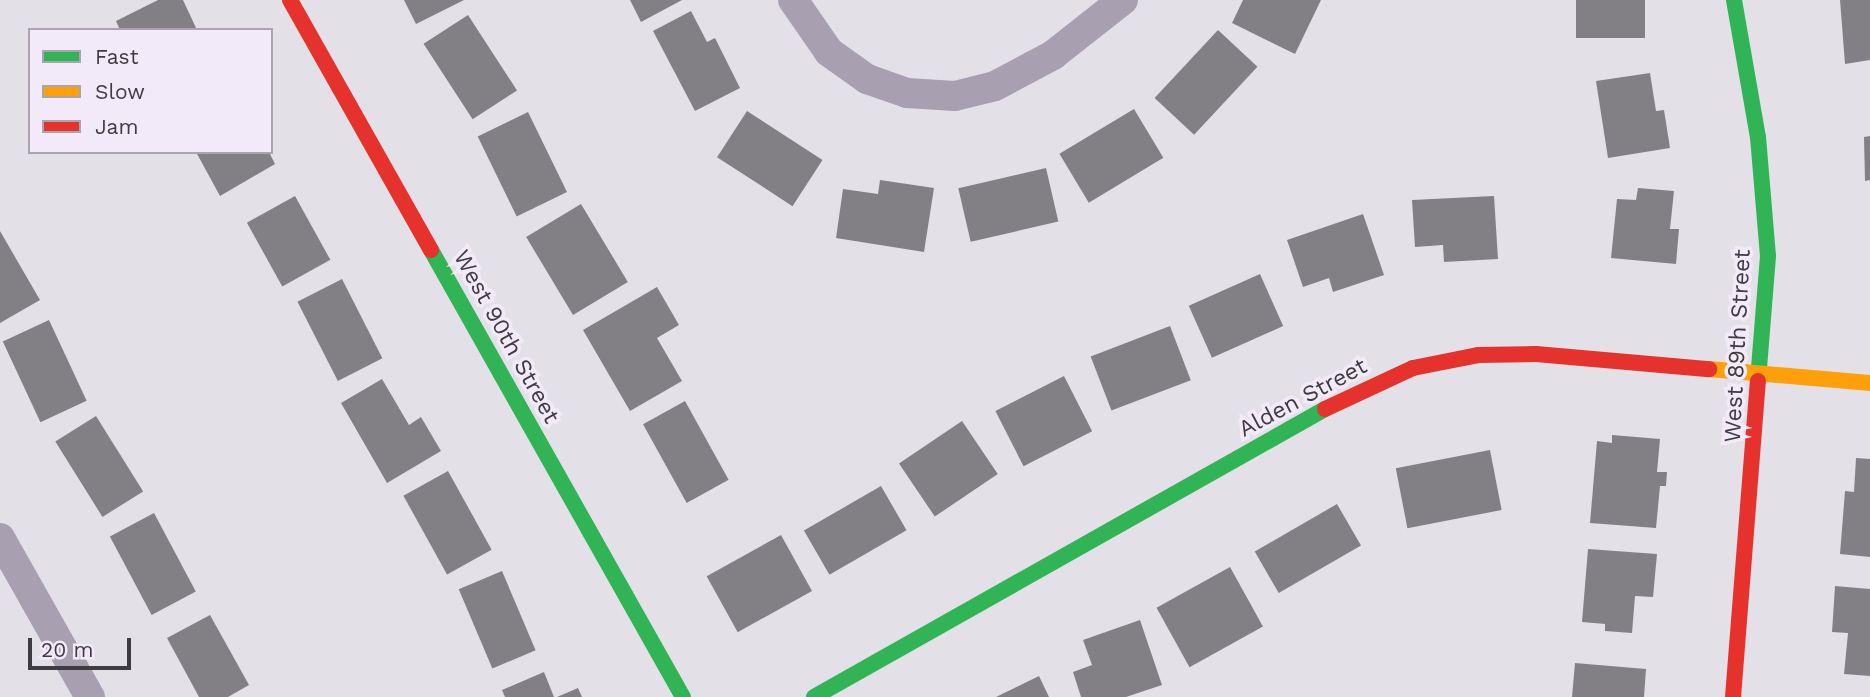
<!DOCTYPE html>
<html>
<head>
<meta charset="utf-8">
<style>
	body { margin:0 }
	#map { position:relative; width:1870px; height:697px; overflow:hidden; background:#e4e0e8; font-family:"Work Sans",sans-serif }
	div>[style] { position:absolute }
	.building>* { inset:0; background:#838085; transform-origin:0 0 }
	.street>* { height:30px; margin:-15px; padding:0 15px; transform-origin:15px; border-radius:15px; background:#a89fb0 }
	.fast>* { height:16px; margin:-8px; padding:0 8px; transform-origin:8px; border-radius:8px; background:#30b455 }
	.slow>* { height:16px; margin:-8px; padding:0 8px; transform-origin:8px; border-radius:8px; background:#ff9f0a }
	.jam>* { height:16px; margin:-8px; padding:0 8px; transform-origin:8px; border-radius:8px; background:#e5322d }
	span { translate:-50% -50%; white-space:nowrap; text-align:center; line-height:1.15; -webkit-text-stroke:7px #f2eaf9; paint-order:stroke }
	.street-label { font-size:23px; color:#3e3b41 }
	.legend { position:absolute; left:28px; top:28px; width:245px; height:126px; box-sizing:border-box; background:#f2eaf9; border:2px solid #aaa4af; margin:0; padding:9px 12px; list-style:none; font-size:21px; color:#3e3b41 }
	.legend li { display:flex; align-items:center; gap:14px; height:35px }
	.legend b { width:35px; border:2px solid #aaa4af }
	.scale { position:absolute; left:28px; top:638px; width:103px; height:32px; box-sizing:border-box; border:4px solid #3e3b41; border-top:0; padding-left:9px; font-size:21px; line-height:24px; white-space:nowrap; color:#3e3b41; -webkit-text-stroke:5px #f2eaf9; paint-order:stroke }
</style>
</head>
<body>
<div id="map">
	<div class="building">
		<div style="clip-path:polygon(158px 0,183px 0,197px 30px,120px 30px,116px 21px)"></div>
		<div style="clip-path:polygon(404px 0,464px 0,416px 24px)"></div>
		<div style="clip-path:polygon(630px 0,682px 0,641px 22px)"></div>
		<div style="clip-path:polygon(1243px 0,1321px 0,1295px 54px,1232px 23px)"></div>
		<div style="left:1576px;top:0;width:69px;height:38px"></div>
		<div style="clip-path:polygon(1840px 0,1870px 0,1870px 60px,1845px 64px)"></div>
		<div style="clip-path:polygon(691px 11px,707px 42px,715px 38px,740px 88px,695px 111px,653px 31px)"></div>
		<div style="left:468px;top:15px;width:90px;height:53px;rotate:57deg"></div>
		<div style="left:1218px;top:30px;width:54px;height:93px;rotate:43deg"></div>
		<div style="clip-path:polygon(1650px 73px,1656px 111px,1664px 110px,1670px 148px,1608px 158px,1596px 81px)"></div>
		<div style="left:1134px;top:109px;width:57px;height:87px;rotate:59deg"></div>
		<div style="left:747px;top:111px;width:90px;height:55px;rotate:33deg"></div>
		<div style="left:528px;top:112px;width:89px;height:56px;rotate:64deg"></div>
		<div style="clip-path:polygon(1870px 136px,1870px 180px,1865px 181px,1864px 137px)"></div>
		<div style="clip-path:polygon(196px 152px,269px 152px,275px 164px,220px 196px)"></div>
		<div style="left:1046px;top:168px;width:55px;height:90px;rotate:77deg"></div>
		<div style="clip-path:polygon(880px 180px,934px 188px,924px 252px,836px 238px,843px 189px,878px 194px)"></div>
		<div style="clip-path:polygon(1638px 188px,1674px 191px,1670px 229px,1679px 229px,1676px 264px,1611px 258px,1617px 199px,1636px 200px)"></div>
		<div style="left:295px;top:196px;width:73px;height:55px;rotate:61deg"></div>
		<div style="clip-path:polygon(1494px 196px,1498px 259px,1444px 262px,1443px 245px,1415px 247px,1412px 200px)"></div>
		<div style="left:581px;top:204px;width:91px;height:64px;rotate:59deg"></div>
		<div style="clip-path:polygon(1363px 214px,1384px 275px,1333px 292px,1329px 278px,1303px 287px,1287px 240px)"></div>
		<div style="clip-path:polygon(0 231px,40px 300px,0 323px)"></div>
		<div style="left:1260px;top:274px;width:57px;height:78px;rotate:66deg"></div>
		<div style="left:342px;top:279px;width:89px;height:50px;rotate:63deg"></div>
		<div style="clip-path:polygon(657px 287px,679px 325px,657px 338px,682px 381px,630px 411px,583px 330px)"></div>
		<div style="left:49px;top:320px;width:89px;height:51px;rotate:65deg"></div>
		<div style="left:1170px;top:326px;width:58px;height:85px;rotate:69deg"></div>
		<div style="left:1064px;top:376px;width:62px;height:77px;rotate:63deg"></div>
		<div style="clip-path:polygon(382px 379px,409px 425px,421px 417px,441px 451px,387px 483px,341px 403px)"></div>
		<div style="left:685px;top:401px;width:90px;height:48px;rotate:61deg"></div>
		<div style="left:96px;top:416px;width:89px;height:48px;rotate:58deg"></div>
		<div style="left:962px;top:421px;width:64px;height:76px;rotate:56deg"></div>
		<div style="clip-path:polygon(1612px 435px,1660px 439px,1657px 472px,1667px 472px,1666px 486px,1660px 486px,1656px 528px,1590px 523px,1597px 441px,1612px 443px)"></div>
		<div style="left:1490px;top:450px;width:61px;height:96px;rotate:79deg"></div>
		<div style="clip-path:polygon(1856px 458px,1870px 459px,1870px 557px,1840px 554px,1845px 491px,1854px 492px)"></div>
		<div style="left:448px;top:471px;width:90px;height:51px;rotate:61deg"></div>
		<div style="left:881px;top:486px;width:51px;height:89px;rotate:60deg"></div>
		<div style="left:1337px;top:504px;width:48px;height:95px;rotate:60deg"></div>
		<div style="left:154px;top:513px;width:89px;height:50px;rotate:62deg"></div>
		<div style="left:781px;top:535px;width:64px;height:85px;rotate:61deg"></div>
		<div style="clip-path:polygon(1588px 549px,1657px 554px,1653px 597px,1635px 596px,1632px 633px,1605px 631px,1605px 624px,1582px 622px)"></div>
		<div style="left:1230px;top:567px;width:68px;height:84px;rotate:61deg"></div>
		<div style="left:502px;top:571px;width:86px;height:47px;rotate:67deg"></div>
		<div style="clip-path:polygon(1835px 586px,1870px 589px,1870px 676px,1844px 674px,1848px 633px,1832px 632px)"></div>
		<div style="clip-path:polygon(210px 615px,249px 685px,228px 697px,199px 697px,167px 638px)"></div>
		<div style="clip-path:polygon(1140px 620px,1162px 685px,1126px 697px,1081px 697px,1073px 672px,1092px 665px,1083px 640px)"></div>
		<div style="clip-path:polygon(1575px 663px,1646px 669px,1644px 697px,1572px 697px)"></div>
		<div style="clip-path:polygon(544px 672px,554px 697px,505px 697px,502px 690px)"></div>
		<div style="clip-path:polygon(1039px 676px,1049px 697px,996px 697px)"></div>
		<div style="clip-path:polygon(578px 688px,582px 697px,557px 697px)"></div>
	</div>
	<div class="street">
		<div style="left:793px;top:0;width:63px;rotate:55.3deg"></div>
		<div style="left:829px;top:52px;width:47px;rotate:35.4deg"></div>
		<div style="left:867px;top:79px;width:42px;rotate:19.3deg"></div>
		<div style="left:907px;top:93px;width:48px;rotate:3.6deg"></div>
		<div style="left:955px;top:96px;width:41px;rotate:-14deg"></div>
		<div style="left:995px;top:86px;width:66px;rotate:-28.1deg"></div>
		<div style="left:1053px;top:55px;width:89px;rotate:-38.2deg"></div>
		<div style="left:0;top:538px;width:183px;rotate:60.5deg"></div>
	</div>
	<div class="fast">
		<div style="left:1734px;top:0;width:139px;rotate:80.1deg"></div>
		<div style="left:1758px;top:137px;width:119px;rotate:85.2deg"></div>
		<div style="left:1768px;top:256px;width:125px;rotate:94.6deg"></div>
		<div style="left:431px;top:250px;width:513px;rotate:60.59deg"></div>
		<div style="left:814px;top:697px;width:587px;rotate:-29.41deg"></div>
	</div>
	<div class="slow">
		<div style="left:1709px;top:369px;width:162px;rotate:5deg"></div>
	</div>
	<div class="jam">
		<div style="left:290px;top:0;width:287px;rotate:60.6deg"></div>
		<div style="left:1325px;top:409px;width:97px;rotate:-25deg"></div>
		<div style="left:1413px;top:368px;width:66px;rotate:-11.3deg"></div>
		<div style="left:1478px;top:355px;width:58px;rotate:-1deg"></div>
		<div style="left:1536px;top:354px;width:174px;rotate:5deg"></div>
		<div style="left:1733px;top:697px;width:317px;rotate:-85.5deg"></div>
	</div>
	<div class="street-label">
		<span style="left:506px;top:337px;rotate:61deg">West 90th Street</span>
		<span style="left:1738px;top:346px;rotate:-87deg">West 89th Street</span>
		<span style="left:1303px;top:398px;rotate:-28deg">Alden Street</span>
	</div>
	<ul class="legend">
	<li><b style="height:9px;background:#30b455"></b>Fast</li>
	<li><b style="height:9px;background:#ff9f0a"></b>Slow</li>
	<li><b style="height:9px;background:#e5322d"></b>Jam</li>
	</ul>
	<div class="scale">20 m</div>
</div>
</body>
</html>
